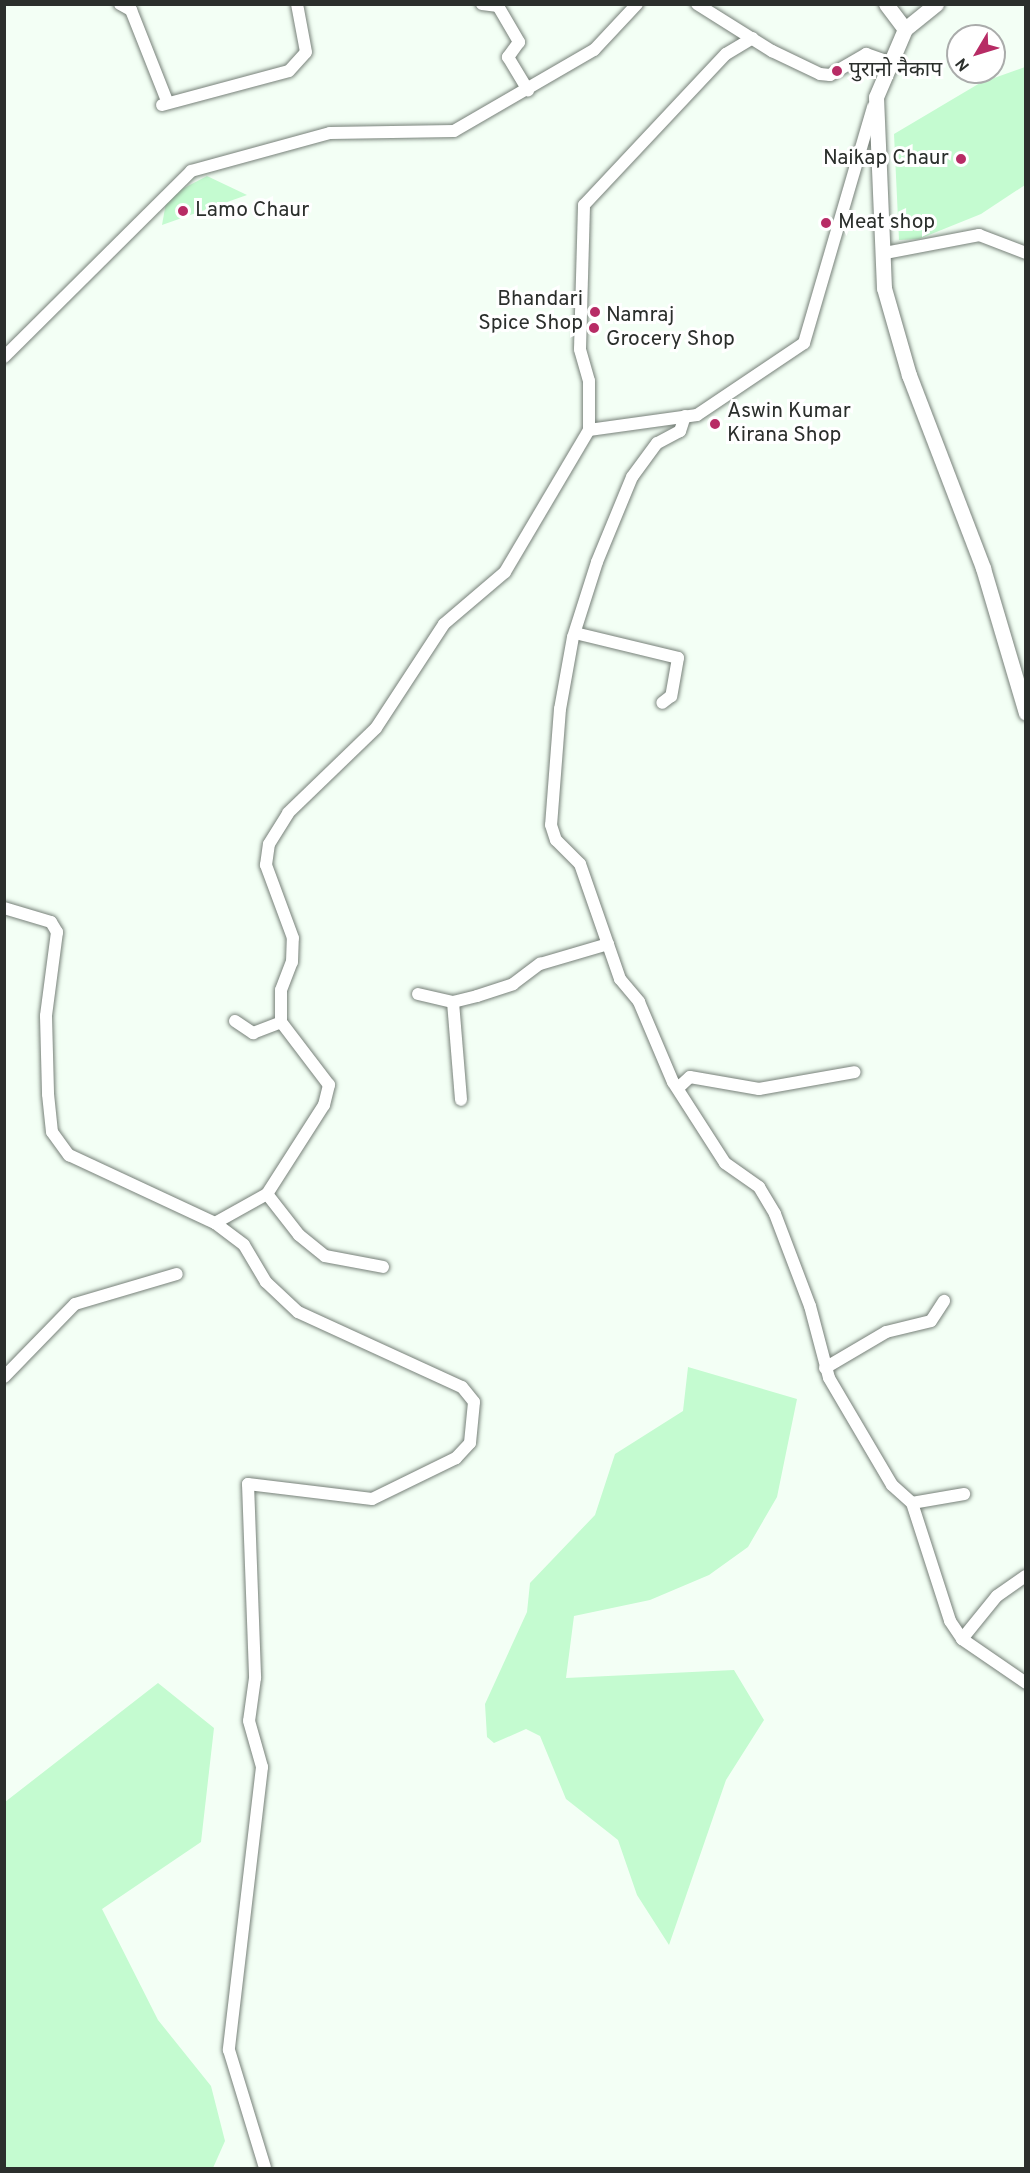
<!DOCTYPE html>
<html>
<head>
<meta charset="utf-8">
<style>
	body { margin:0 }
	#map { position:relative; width:1030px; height:2173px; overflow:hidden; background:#f3fff5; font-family:Overpass,"Noto Sans Devanagari",sans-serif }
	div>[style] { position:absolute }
	.green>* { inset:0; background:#c4fbd0 }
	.roads { filter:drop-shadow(0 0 2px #778179) drop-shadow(0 0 2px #778179) }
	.minor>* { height:12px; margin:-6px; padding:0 6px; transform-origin:6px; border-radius:6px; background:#fff }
	.tertiary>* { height:15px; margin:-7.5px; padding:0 7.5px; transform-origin:7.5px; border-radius:7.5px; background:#fff }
	.dots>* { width:16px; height:16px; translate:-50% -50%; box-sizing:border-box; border:3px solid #fff; border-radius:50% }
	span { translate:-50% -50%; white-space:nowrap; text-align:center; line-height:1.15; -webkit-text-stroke:6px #fff; paint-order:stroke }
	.poi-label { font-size:21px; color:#2b2f2c }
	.left { translate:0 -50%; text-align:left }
	.right { translate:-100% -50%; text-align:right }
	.frame { position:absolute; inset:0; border:6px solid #2b2f2c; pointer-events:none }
	.north { position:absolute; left:946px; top:24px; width:60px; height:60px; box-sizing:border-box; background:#fff; border:2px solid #aaacab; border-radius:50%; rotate:232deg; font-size:16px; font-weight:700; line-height:24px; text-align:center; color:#2b2f2c }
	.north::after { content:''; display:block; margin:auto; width:21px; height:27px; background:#b72c65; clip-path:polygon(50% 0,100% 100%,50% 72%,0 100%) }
</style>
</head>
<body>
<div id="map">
	<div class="green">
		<div style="clip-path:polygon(1025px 67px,1025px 185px,981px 214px,919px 239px,899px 240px,894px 134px,980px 83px)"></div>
		<div style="clip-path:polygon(207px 176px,247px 195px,162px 225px,167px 197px)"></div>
		<div style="clip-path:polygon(688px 1367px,797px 1399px,777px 1497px,748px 1547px,709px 1575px,650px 1600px,574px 1616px,566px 1678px,734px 1670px,764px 1720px,726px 1780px,669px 1945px,637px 1895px,618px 1840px,566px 1799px,540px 1736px,526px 1729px,494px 1743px,487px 1737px,485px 1704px,527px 1612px,530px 1583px,595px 1515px,615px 1454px,683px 1411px)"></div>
		<div style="clip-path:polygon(158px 1683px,214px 1728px,201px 1842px,102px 1909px,158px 2020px,211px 2086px,225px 2141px,213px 2168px,5px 2168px,5px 1802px)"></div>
	</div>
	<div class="roads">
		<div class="minor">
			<div style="left:120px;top:4px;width:13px;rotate:29deg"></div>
			<div style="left:131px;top:10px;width:98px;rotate:68.4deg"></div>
			<div style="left:482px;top:4px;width:16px;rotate:7deg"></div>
			<div style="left:498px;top:6px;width:42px;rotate:59.7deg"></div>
			<div style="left:519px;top:42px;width:19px;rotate:126deg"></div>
			<div style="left:508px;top:57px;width:39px;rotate:59deg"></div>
			<div style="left:697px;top:4px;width:89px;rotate:32.1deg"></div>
			<div style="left:772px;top:51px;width:53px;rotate:25.6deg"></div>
			<div style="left:820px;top:74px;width:10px;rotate:6deg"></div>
			<div style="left:830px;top:75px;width:42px;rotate:-30.3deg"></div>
			<div style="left:866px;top:54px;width:24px;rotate:19deg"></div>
			<div style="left:162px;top:105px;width:131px;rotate:-15deg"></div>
			<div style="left:289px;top:71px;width:25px;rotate:-48deg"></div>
			<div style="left:306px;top:52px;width:49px;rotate:-100.6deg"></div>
			<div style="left:885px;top:253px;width:96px;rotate:-10.8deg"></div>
			<div style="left:979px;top:235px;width:50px;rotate:21deg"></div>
			<div style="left:4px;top:357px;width:264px;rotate:-44.8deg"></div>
			<div style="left:191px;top:171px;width:144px;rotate:-15.3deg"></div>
			<div style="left:330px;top:133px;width:124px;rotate:-0.9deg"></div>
			<div style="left:454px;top:131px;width:162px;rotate:-30.1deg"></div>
			<div style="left:594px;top:50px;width:63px;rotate:-46.9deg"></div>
			<div style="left:685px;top:416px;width:16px;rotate:108deg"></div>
			<div style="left:680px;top:431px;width:26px;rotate:152deg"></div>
			<div style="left:657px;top:443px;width:42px;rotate:126.3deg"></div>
			<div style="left:632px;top:477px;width:92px;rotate:112.4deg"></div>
			<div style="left:597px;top:562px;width:79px;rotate:107.7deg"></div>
			<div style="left:573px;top:637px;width:73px;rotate:100.2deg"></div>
			<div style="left:560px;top:709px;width:116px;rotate:94.4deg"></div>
			<div style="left:551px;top:825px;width:16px;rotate:72deg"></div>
			<div style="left:556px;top:840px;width:34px;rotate:45deg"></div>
			<div style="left:580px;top:864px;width:122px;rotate:70.8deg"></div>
			<div style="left:620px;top:979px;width:30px;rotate:50deg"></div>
			<div style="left:639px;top:1002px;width:87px;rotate:67deg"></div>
			<div style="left:673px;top:1082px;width:96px;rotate:57.3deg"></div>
			<div style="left:725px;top:1163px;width:42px;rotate:35.2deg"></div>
			<div style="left:759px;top:1187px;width:31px;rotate:59deg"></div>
			<div style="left:775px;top:1214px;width:98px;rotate:69.2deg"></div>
			<div style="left:810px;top:1306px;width:74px;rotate:75.2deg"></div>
			<div style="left:829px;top:1378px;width:124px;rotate:59.5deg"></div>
			<div style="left:892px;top:1485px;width:27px;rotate:42deg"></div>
			<div style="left:912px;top:1503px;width:124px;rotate:72.1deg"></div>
			<div style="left:950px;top:1621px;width:22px;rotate:56deg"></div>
			<div style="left:962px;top:1639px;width:78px;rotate:34.5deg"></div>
			<div style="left:589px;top:430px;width:49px;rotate:-90deg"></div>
			<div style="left:589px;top:381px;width:33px;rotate:-106deg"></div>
			<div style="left:580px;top:349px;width:144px;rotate:-88.4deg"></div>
			<div style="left:584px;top:205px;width:207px;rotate:-46.8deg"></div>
			<div style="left:726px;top:54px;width:31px;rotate:-31deg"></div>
			<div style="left:575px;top:633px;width:106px;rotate:13.6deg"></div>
			<div style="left:678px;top:658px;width:39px;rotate:100deg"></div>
			<div style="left:671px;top:696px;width:11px;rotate:142deg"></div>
			<div style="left:4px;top:908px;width:49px;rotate:16.6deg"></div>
			<div style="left:51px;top:922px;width:12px;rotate:59deg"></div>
			<div style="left:57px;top:932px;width:85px;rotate:97.5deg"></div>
			<div style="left:46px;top:1016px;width:78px;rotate:88.5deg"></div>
			<div style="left:48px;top:1094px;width:38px;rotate:84deg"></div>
			<div style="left:52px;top:1132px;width:29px;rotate:54deg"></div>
			<div style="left:69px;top:1155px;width:161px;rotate:25deg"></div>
			<div style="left:215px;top:1223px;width:36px;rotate:37deg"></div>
			<div style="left:244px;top:1245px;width:43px;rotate:59.3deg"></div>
			<div style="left:266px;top:1282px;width:44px;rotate:43.2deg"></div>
			<div style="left:298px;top:1312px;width:180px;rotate:24.6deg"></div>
			<div style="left:462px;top:1387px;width:19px;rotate:51deg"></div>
			<div style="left:474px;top:1402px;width:41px;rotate:95.6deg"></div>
			<div style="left:470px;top:1443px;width:21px;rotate:133deg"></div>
			<div style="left:456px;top:1458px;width:93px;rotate:154deg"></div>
			<div style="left:372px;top:1499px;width:125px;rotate:-173.1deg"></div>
			<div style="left:248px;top:1484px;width:194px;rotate:87.9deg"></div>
			<div style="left:255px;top:1678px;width:43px;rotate:97.9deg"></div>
			<div style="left:249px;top:1721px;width:48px;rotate:74.2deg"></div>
			<div style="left:262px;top:1767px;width:285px;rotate:96.7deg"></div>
			<div style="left:229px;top:2050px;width:123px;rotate:73deg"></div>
			<div style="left:418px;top:994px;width:36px;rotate:13deg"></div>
			<div style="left:453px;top:1002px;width:25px;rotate:-14deg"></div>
			<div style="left:477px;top:996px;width:38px;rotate:-18deg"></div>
			<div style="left:513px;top:984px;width:34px;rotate:-37deg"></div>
			<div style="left:540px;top:964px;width:71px;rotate:-16.4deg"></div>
			<div style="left:453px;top:1002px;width:98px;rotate:85.3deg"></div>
			<div style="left:235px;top:1021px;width:22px;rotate:34deg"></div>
			<div style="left:253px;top:1033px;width:30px;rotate:-21deg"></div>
			<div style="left:678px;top:1088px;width:16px;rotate:-43deg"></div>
			<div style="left:690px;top:1077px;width:70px;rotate:9.9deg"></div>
			<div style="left:759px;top:1089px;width:97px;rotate:-10deg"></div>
			<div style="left:267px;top:1194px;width:52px;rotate:52deg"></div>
			<div style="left:299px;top:1235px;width:33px;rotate:39deg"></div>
			<div style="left:325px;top:1256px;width:59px;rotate:10.7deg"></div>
			<div style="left:215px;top:1223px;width:60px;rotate:-29.1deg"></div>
			<div style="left:267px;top:1194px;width:106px;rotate:-57.4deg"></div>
			<div style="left:324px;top:1105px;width:21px;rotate:-76deg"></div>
			<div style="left:329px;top:1085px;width:79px;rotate:-127.3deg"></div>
			<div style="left:281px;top:1022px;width:32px;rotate:-90deg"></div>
			<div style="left:281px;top:990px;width:30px;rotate:-69deg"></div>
			<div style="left:292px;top:962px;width:24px;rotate:-88deg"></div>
			<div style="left:293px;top:938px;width:78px;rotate:-110.3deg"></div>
			<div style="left:266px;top:865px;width:21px;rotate:-82deg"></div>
			<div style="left:269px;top:844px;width:36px;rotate:-58deg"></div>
			<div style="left:288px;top:813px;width:122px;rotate:-44deg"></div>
			<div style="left:376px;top:728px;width:124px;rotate:-56.8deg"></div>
			<div style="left:444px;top:624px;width:80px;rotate:-40.4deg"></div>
			<div style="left:505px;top:572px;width:165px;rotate:-59.4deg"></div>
			<div style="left:589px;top:430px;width:109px;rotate:-7.9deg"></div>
			<div style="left:697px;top:415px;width:129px;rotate:-33.9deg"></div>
			<div style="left:804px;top:343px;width:246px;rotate:-73.7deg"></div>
			<div style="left:825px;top:1368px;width:71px;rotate:-30.5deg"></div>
			<div style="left:886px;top:1332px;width:46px;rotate:-13.7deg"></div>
			<div style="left:931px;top:1321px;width:24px;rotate:-57deg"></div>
			<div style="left:4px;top:1377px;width:102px;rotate:-45.8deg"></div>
			<div style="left:75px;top:1304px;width:106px;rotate:-16.4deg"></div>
			<div style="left:912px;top:1503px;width:53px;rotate:-9.8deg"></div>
			<div style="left:962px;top:1639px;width:55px;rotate:-50.9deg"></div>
			<div style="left:997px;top:1596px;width:35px;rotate:-35deg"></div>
		</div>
		<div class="tertiary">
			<div style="left:886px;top:4px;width:31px;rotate:53deg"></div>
			<div style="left:905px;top:29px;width:74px;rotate:113.1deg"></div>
			<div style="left:876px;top:97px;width:191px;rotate:87.6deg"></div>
			<div style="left:884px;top:288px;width:91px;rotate:74deg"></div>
			<div style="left:909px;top:375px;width:207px;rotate:69deg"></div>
			<div style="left:983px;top:568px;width:151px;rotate:73.5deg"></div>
			<div style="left:905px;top:29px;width:40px;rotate:-39deg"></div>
		</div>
	</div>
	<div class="dots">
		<div style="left:837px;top:71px;background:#b72c65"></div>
		<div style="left:961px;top:159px;background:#b72c65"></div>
		<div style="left:183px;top:211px;background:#b72c65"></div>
		<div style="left:826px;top:223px;background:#b72c65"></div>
		<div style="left:595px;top:312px;background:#b72c65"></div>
		<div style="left:594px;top:328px;background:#b72c65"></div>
		<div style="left:715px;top:424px;background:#b72c65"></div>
	</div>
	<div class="poi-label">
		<span class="left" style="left:849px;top:71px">पुरानो नैकाप</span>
		<span class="right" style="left:949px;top:159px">Naikap Chaur</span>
		<span class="left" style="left:195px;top:211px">Lamo Chaur</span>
		<span class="left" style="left:838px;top:223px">Meat shop</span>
		<span class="right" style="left:583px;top:312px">Bhandari<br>Spice Shop</span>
		<span class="left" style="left:606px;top:328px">Namraj<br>Grocery Shop</span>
		<span class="left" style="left:727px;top:424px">Aswin Kumar<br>Kirana Shop</span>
	</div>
	<div class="frame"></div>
	<div class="north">N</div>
</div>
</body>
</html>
